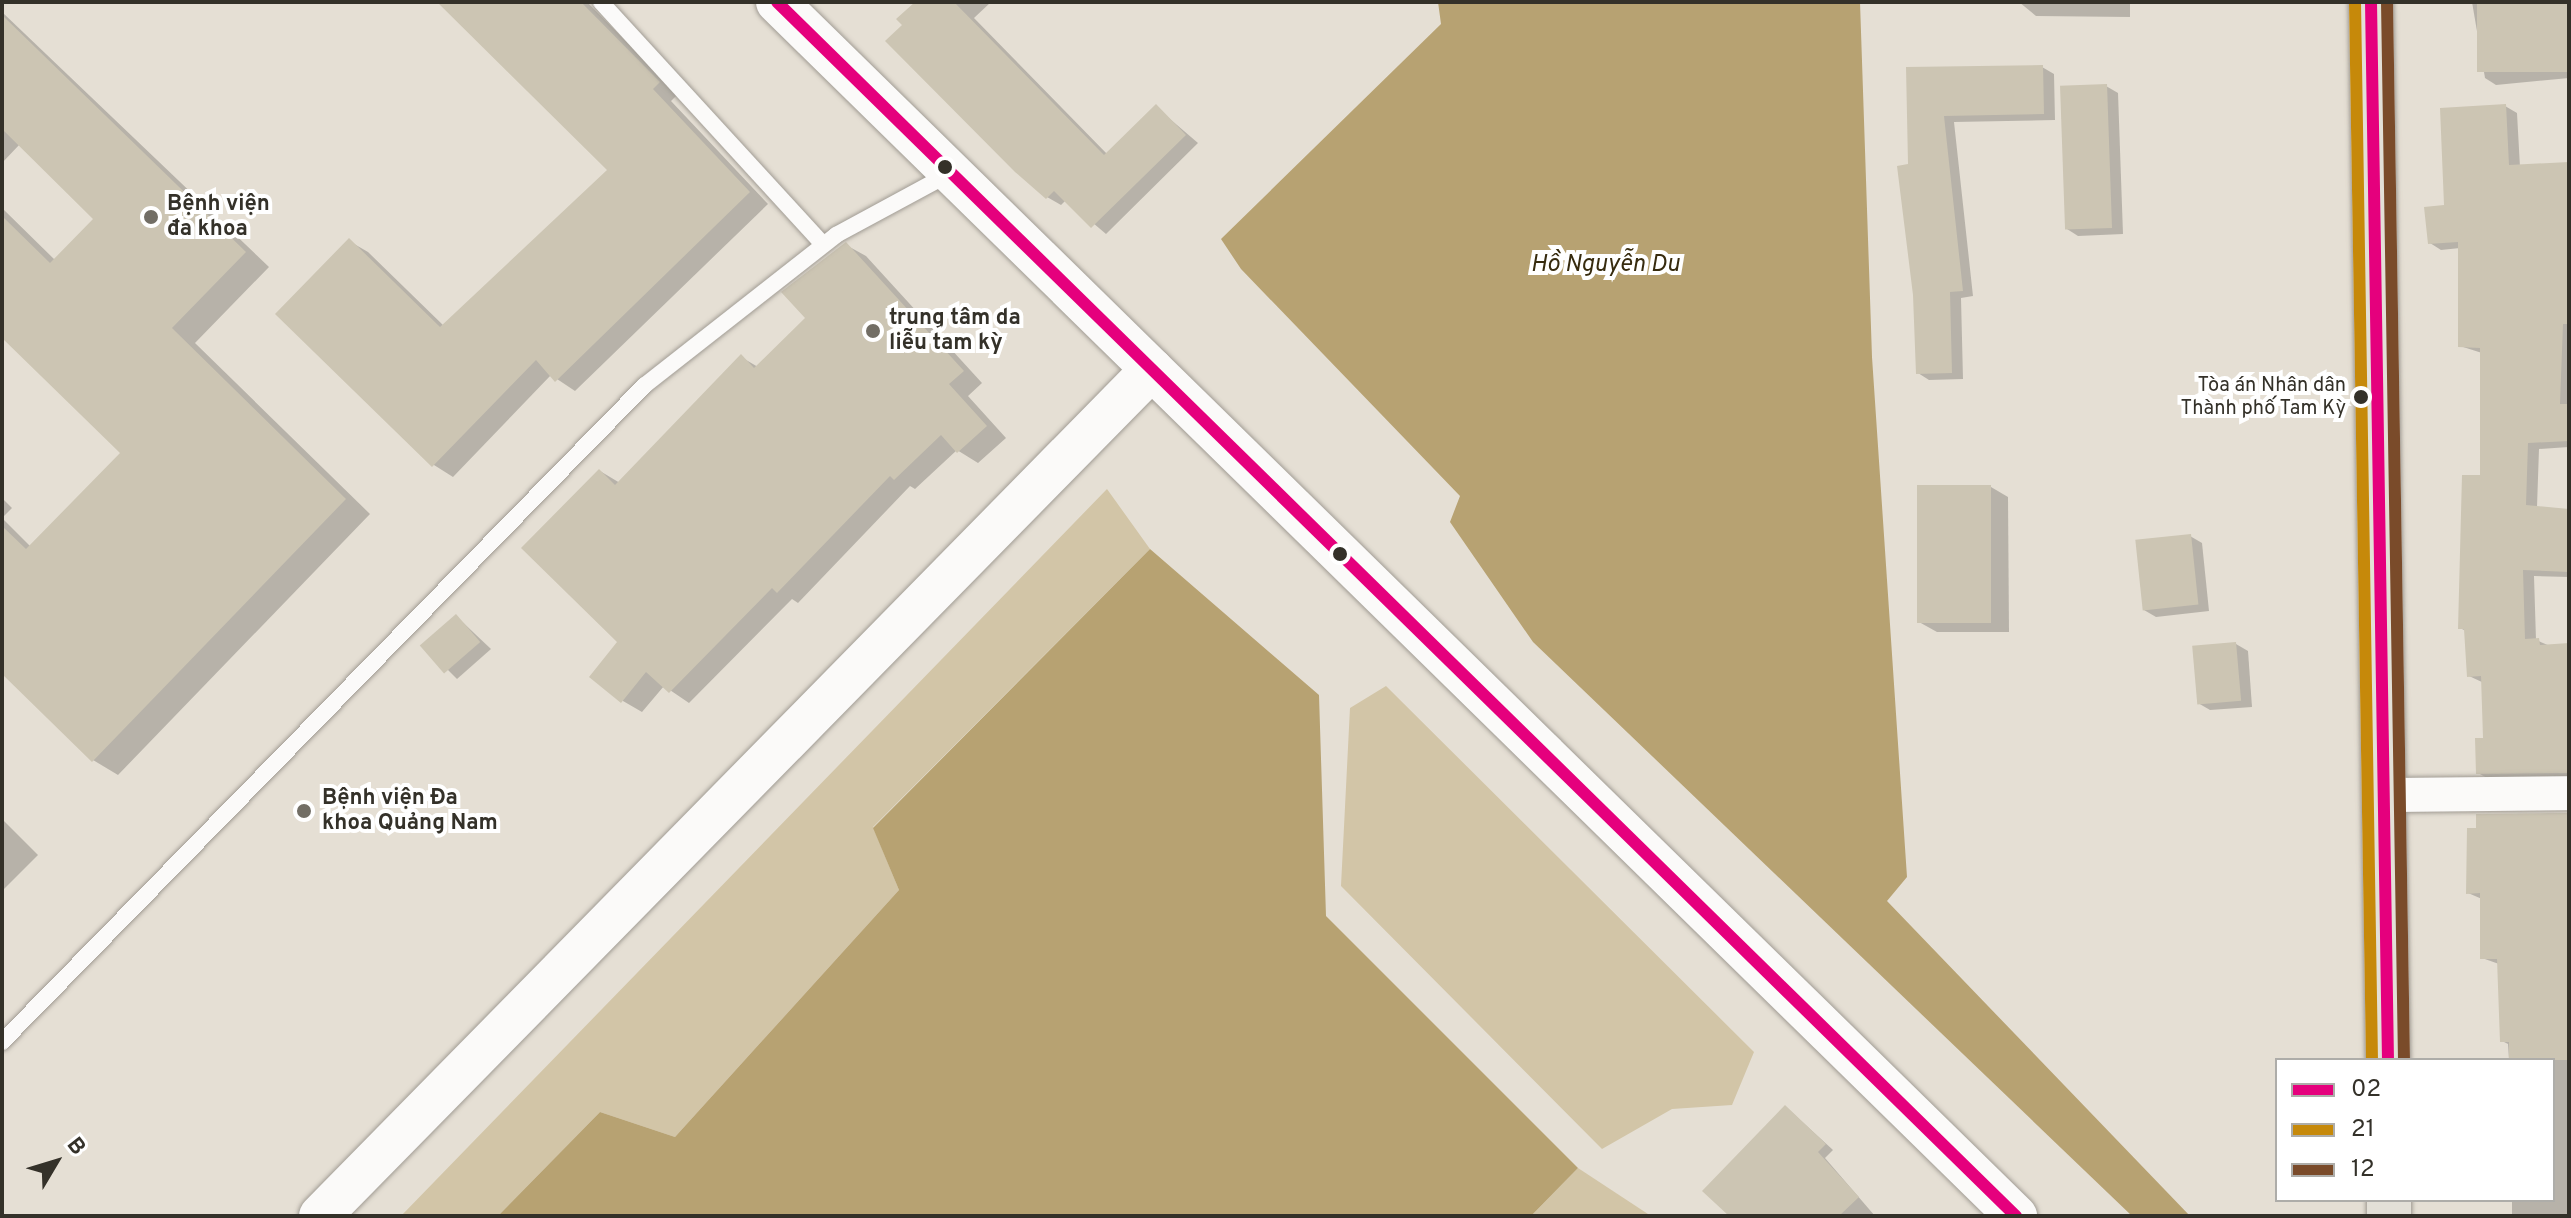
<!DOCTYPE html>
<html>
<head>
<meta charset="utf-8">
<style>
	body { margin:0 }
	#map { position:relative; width:2571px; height:1218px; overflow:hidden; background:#e5dfd4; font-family:Overpass,sans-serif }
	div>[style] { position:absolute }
	.green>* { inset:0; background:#d2c5a7 }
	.water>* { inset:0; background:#b7a272 }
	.shadow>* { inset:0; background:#0003 }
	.building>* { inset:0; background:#ccc5b3; transform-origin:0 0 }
	.roads { filter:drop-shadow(0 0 2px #a19c94) drop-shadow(0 0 2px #a19c94) }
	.service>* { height:16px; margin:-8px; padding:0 8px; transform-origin:8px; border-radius:8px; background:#fbfaf9 }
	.minor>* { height:34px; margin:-17px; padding:0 17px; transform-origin:17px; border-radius:17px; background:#fbfaf9 }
	.tertiary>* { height:42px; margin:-21px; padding:0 21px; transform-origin:21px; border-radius:21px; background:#fbfaf9 }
	.primary>* { height:44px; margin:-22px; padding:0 22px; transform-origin:22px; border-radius:22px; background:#e3e0d7 }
	.bus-1>* { height:12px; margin:-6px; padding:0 6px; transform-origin:6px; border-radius:6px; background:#e5007d }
	.bus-2>* { height:12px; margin:-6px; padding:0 6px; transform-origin:6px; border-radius:6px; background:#c6890a }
	.bus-3>* { height:12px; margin:-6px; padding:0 6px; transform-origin:6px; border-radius:6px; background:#7a4b2a }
	.dots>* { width:22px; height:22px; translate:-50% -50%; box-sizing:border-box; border:4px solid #fff; border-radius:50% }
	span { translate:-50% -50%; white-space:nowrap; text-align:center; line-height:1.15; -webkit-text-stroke:8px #fff; paint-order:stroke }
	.bus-label { font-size:20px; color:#343129 }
	.right { translate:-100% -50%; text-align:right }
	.poi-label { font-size:22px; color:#343129; font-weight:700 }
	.left { translate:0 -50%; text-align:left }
	.water-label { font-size:24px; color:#372b0e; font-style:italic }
	.frame { position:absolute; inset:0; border:4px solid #343129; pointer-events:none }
	.legend { position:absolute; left:2275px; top:1058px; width:280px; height:144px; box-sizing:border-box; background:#fff; border:2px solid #aeada9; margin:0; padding:10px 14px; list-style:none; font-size:24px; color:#343129 }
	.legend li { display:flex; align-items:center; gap:16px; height:40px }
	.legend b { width:40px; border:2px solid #aeada9 }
	.north { position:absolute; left:16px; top:1122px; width:80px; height:80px; -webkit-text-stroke:6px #fff; paint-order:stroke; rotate:52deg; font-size:22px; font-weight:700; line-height:32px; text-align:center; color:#343129 }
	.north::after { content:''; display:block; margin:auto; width:28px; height:36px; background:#343129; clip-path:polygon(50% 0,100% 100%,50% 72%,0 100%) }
</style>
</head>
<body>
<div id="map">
	<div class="green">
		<div style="clip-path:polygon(1107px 489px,1150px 549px,873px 827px,899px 890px,675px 1137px,600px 1112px,498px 1216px,401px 1216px)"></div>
		<div style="clip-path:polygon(1386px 686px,1754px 1052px,1732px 1105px,1672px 1109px,1602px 1149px,1341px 886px,1350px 708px)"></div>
		<div style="clip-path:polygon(1578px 1168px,1651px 1216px,1531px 1216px)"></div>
	</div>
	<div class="water">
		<div style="clip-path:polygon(1438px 2px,1860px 2px,1872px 357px,1907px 877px,1887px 901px,2190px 1216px,2132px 1216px,1533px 642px,1450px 522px,1460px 496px,1241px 269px,1221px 239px,1441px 24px)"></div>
		<div style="clip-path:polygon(1150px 549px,1319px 695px,1326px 916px,1578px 1168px,1531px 1216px,498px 1216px,600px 1112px,675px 1137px,899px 890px,873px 828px)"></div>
	</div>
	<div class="shadow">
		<div style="clip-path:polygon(440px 2px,587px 2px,678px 94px,671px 101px,768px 204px,575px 391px,551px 375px,453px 477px,434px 465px,278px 314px,349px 241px,368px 252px,444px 326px,610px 170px)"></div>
		<div style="clip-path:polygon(918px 2px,991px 2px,974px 18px,1108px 155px,1156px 107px,1198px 143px,1106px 234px,1066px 200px,1061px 205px,1047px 197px,904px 25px)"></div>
		<div style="clip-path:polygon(2019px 2px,2130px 2px,2130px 17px,2036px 16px)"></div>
		<div style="clip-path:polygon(2472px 2px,2569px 2px,2569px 78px,2496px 85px,2485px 78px)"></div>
		<div style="clip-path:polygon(2px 12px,269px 267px,195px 343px,370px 514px,118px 775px,93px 760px,2px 671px,2px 498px,12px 508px,2px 518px,31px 547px,123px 453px,2px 335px,2px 208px,55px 260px,96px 219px,20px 144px,2px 163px)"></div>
		<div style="clip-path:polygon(2042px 67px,2054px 74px,2055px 120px,1954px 122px,1973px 296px,1961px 298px,1963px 379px,1929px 380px,1918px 373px,1908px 69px)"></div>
		<div style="clip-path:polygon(2106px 86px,2118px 93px,2123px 234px,2078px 236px,2067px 229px)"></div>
		<div style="clip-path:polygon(2505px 106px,2517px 113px,2520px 167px,2569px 164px,2569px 447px,2539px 449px,2537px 507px,2569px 510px,2569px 577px,2534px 576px,2536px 640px,2550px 646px,2569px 645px,2569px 779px,2489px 779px,2478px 773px,2485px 740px,2484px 683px,2469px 676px,2466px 631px,2460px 628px,2482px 477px,2482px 353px,2460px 346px,2460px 248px,2441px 250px,2430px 243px)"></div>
		<div style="clip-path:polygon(846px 245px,866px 256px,982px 383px,968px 396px,1006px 438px,978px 463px,957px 450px,915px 489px,910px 486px,798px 603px,792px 599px,689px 703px,664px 686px,642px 712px,623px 701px,600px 471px,620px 483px,741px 357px,758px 367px,808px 318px)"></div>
		<div style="clip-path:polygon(1991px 487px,2008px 497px,2009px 632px,1937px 632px,1919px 622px)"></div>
		<div style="clip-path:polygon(2190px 536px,2202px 543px,2209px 611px,2156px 617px,2144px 610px)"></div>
		<div style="clip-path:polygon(456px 616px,491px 649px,457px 679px,423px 645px)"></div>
		<div style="clip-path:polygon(2236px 644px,2248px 651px,2252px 707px,2210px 710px,2198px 703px)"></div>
		<div style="clip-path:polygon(2569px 813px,2569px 1216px,2512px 1216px,2512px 1200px,2553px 1200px,2553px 1060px,2509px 1060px,2508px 1044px,2502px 1041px,2499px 964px,2482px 958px,2482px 899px,2468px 893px,2478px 816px)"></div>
		<div style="clip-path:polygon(2px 819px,38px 855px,2px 891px)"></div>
		<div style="clip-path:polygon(1786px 1107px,1833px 1150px,1825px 1158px,1875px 1216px,1731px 1216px)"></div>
	</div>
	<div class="building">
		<div style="clip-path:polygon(437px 2px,581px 2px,660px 82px,653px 89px,750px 192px,555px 382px,536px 360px,432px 467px,275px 314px,349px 238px,440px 327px,607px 170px)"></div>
		<div style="clip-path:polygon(915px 2px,954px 2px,1104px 155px,1156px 104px,1186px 135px,1091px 228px,1054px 191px,1046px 199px,1015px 172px,885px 41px,902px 25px,896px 19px)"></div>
		<div style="left:2569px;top:2px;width:70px;height:92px;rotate:90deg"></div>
		<div style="clip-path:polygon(2px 15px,246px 252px,172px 328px,346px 499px,92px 762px,2px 674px,2px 526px,26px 549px,120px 453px,2px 338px,2px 216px,50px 263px,93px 219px,2px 129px)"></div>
		<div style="clip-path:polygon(2043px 65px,2044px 114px,1944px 116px,1963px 291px,1950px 292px,1952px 373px,1916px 374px,1913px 295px,1897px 166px,1908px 164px,1906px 67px)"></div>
		<div style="left:2107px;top:84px;width:144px;height:47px;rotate:88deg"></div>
		<div style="clip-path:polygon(2506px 104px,2509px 165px,2569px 162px,2569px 324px,2563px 324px,2560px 404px,2569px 404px,2569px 441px,2528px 443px,2526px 505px,2569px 509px,2569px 572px,2523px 570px,2525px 639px,2539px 638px,2540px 645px,2569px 643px,2569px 773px,2476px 774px,2475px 738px,2483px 738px,2481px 676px,2467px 677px,2464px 629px,2458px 629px,2462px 475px,2480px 475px,2480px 348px,2458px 347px,2458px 242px,2428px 244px,2424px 207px,2444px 205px,2440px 108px)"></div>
		<div style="clip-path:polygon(846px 242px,964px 371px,949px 384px,987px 426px,957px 453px,941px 435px,894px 480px,890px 476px,777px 593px,772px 588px,669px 693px,646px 672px,621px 703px,589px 677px,617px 642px,521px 548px,599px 469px,615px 485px,741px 354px,754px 368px,805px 318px,781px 292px)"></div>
		<div style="left:1917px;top:485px;width:74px;height:138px"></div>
		<div style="left:2191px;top:534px;width:71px;height:56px;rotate:84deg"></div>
		<div style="left:456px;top:614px;width:37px;height:48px;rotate:49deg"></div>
		<div style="left:2236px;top:642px;width:59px;height:44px;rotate:85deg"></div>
		<div style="clip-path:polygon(2569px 813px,2569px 1060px,2509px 1060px,2509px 1042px,2500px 1042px,2497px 959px,2480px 959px,2480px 893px,2466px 894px,2467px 828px,2476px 828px,2476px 814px)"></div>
		<div style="clip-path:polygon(1785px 1105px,1826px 1144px,1818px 1152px,1859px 1197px,1839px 1216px,1729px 1216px,1702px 1191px)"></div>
	</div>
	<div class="roads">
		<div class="service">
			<div style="left:601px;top:2px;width:328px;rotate:47.5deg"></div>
			<div style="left:2px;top:1042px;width:919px;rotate:-45.62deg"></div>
			<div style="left:645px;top:385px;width:243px;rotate:-38.1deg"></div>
			<div style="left:836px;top:235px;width:128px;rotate:-28.4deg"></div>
		</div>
		<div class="minor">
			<div style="left:2387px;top:795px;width:182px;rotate:-0.6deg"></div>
		</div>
		<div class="tertiary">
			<div style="left:777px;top:2px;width:1735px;rotate:44.42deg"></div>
			<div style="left:320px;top:1216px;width:1187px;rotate:-45.51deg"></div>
		</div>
		<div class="primary">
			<div style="left:2371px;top:2px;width:1058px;rotate:89.08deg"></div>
			<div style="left:2389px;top:1200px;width:16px;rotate:90deg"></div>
		</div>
	</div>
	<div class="bus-1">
		<div style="left:777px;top:2px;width:1735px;rotate:44.42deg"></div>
		<div style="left:2371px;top:2px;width:1058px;rotate:89.08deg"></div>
	</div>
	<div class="bus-2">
		<div style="left:2355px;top:2px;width:1058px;rotate:89.08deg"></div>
	</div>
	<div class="bus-3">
		<div style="left:2387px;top:2px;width:1058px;rotate:89.08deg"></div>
	</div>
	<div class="dots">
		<div style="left:945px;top:167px;background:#343129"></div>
		<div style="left:151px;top:217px;background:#726e65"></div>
		<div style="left:873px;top:331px;background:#726e65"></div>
		<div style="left:2361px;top:397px;background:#343129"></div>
		<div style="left:1340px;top:554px;background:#343129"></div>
		<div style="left:304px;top:811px;background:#726e65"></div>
	</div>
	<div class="bus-label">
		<span class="right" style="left:2346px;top:398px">Tòa án Nhân dân<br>Thành phố Tam Kỳ</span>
	</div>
	<div class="poi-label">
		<span class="left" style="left:167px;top:217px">Bệnh viện<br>đa khoa</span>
		<span class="left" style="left:889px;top:331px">trung tâm da<br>liễu tam kỳ</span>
		<span class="left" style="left:322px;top:811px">Bệnh viện Đa<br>khoa Quảng Nam</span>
	</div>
	<div class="water-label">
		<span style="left:1605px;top:266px">Hồ Nguyễn Du</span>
	</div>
	<div class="frame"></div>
	<ul class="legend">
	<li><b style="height:10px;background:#e5007d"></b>02</li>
	<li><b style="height:10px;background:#c6890a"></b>21</li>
	<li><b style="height:10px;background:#7a4b2a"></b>12</li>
	</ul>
	<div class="north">B</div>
</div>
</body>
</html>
